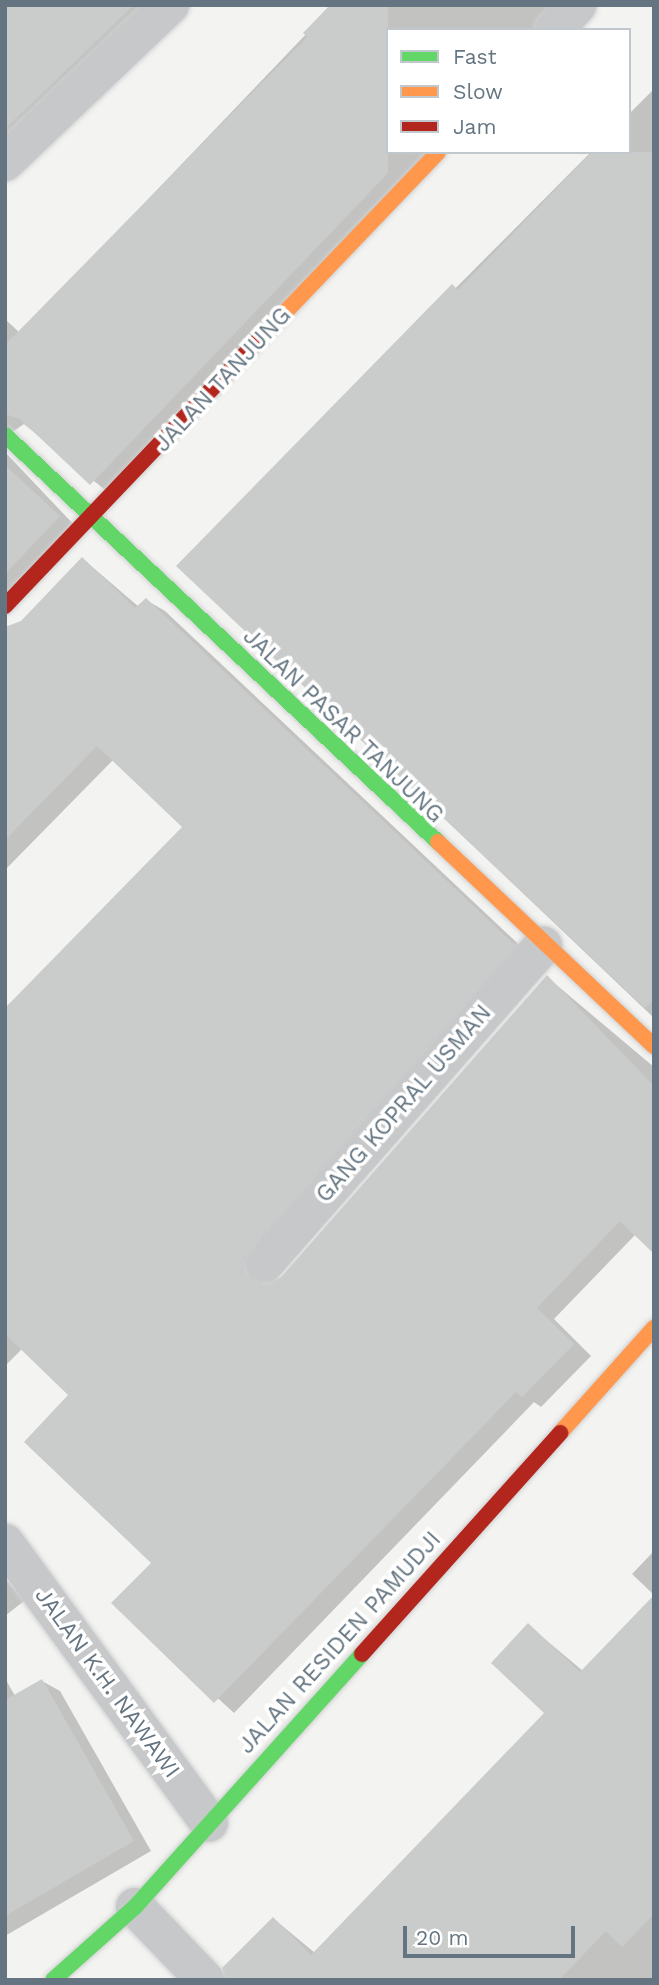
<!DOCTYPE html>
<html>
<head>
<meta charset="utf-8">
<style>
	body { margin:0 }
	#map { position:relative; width:659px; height:1985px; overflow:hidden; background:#f3f3f1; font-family:"Work Sans",sans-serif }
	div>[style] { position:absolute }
	.shadow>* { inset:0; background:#0003 }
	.building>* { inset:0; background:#cacccc }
	.roads { filter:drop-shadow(0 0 2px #cfd0d1) drop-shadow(0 0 2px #cfd0d1) }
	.street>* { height:38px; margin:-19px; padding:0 19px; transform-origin:19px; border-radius:19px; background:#c7c8c9 }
	.fast>* { height:16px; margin:-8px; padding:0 8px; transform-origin:8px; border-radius:8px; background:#63d668 }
	.slow>* { height:16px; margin:-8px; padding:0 8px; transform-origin:8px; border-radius:8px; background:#ff974d }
	.jam>* { height:16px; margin:-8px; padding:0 8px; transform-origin:8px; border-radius:8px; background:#b3261e }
	span { translate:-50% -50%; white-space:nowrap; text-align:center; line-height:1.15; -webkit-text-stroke:7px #fff; paint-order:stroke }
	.street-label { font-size:23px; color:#647581 }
	.frame { position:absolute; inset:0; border:7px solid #647581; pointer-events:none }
	.legend { position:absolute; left:386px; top:28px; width:245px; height:126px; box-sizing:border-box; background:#fff; border:2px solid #c1c8cd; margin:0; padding:9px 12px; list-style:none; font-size:21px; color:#647581 }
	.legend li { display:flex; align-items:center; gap:14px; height:35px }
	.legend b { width:35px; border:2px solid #c1c8cd }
	.scale { position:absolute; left:403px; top:1926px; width:172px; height:32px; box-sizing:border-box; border:4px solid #647581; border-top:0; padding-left:9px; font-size:21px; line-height:24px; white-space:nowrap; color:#647581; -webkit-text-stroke:5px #fff; paint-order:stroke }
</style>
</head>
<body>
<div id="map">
	<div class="shadow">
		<div style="clip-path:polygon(5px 5px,165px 5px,5px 157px)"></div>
		<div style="clip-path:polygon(334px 5px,575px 5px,555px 30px,388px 30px,388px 152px,436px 152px,110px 494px,24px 424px,5px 437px,5px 319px,20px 333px)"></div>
		<div style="clip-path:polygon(654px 89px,654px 1018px,179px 566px,591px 152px,629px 152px,629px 114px)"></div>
		<div style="clip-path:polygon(5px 452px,77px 528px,5px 611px)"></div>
		<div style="clip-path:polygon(83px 559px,139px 607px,146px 600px,165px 611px,532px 957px,267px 1259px,263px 1283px,282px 1279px,547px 977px,654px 1067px,654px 1251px,636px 1234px,554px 1319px,591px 1356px,541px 1407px,534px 1402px,234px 1713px,114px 1603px,153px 1563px,71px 1395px,23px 1348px,5px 1366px,5px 1010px,185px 827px,114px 759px,5px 870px,5px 628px,21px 623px)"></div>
		<div style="clip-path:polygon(654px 1551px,654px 1595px,632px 1574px)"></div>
		<div style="clip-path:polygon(5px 1578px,24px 1601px,5px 1616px)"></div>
		<div style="clip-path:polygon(654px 1597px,654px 1980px,223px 1980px,224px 1968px,274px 1919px,315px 1953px,546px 1713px,528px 1625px,583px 1671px)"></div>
		<div style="clip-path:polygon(5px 1678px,15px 1696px,42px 1681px,60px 1691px,151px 1851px,5px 1936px)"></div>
	</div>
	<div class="building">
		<div style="clip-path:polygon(5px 5px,134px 5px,5px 129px)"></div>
		<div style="clip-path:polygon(330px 5px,388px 5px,388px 173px,90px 485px,20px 419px,5px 414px,5px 345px,307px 37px,303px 33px)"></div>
		<div style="clip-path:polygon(592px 152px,654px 152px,654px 999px,645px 1008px,176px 566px,452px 284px,458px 290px)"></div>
		<div style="clip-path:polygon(5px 465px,60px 516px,5px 574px)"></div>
		<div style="clip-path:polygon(82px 557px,135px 608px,146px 598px,515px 945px,249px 1249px,243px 1259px,250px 1279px,261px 1284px,281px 1277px,547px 975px,654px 1086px,654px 1254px,620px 1221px,537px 1308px,574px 1344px,522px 1397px,516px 1392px,214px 1703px,111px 1603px,151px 1563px,24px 1442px,68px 1395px,5px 1334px,5px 1008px,182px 827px,97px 746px,5px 840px,5px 627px,21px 621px)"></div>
		<div style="clip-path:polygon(654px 1595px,654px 1914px,622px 1947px,606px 1931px,559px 1980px,226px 1980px,222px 1968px,273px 1917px,311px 1955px,544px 1713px,491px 1663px,528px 1623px,580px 1672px)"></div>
		<div style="clip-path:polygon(42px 1679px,134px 1841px,5px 1916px,5px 1700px)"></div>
	</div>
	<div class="roads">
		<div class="street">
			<div style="left:554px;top:30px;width:34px;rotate:-47deg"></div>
			<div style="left:5px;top:162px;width:228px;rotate:-43.6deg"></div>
			<div style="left:265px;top:1263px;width:422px;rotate:-48.8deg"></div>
			<div style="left:5px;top:1543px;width:346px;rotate:53.9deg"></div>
			<div style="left:135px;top:1907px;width:101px;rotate:46.2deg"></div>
		</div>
		<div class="fast">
			<div style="left:5px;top:435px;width:594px;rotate:43.23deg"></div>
			<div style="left:53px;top:1980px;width:110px;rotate:-41.7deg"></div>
			<div style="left:135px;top:1907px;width:340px;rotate:-48.1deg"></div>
		</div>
		<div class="slow">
			<div style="left:272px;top:326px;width:240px;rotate:-46.3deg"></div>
			<div style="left:438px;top:842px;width:297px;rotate:43.4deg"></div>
			<div style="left:560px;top:1433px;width:141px;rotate:-48.2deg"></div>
		</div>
		<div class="jam">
			<div style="left:5px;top:606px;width:387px;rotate:-46.4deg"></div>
			<div style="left:362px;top:1654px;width:297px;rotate:-48.1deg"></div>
		</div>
	</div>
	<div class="street-label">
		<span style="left:223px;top:380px;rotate:-47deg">JALAN TANJUNG</span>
		<span style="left:343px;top:726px;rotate:44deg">JALAN PASAR TANJUNG</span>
		<span style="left:404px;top:1104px;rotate:-49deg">GANG KOPRAL USMAN</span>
		<span style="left:340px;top:1643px;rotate:-48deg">JALAN RESIDEN PAMUDJI</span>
		<span style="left:107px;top:1683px;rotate:54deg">JALAN K.H. NAWAWI</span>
	</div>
	<div class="frame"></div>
	<ul class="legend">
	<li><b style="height:9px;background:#63d668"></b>Fast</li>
	<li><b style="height:9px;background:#ff974d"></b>Slow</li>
	<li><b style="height:9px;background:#b3261e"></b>Jam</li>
	</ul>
	<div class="scale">20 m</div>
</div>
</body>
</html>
